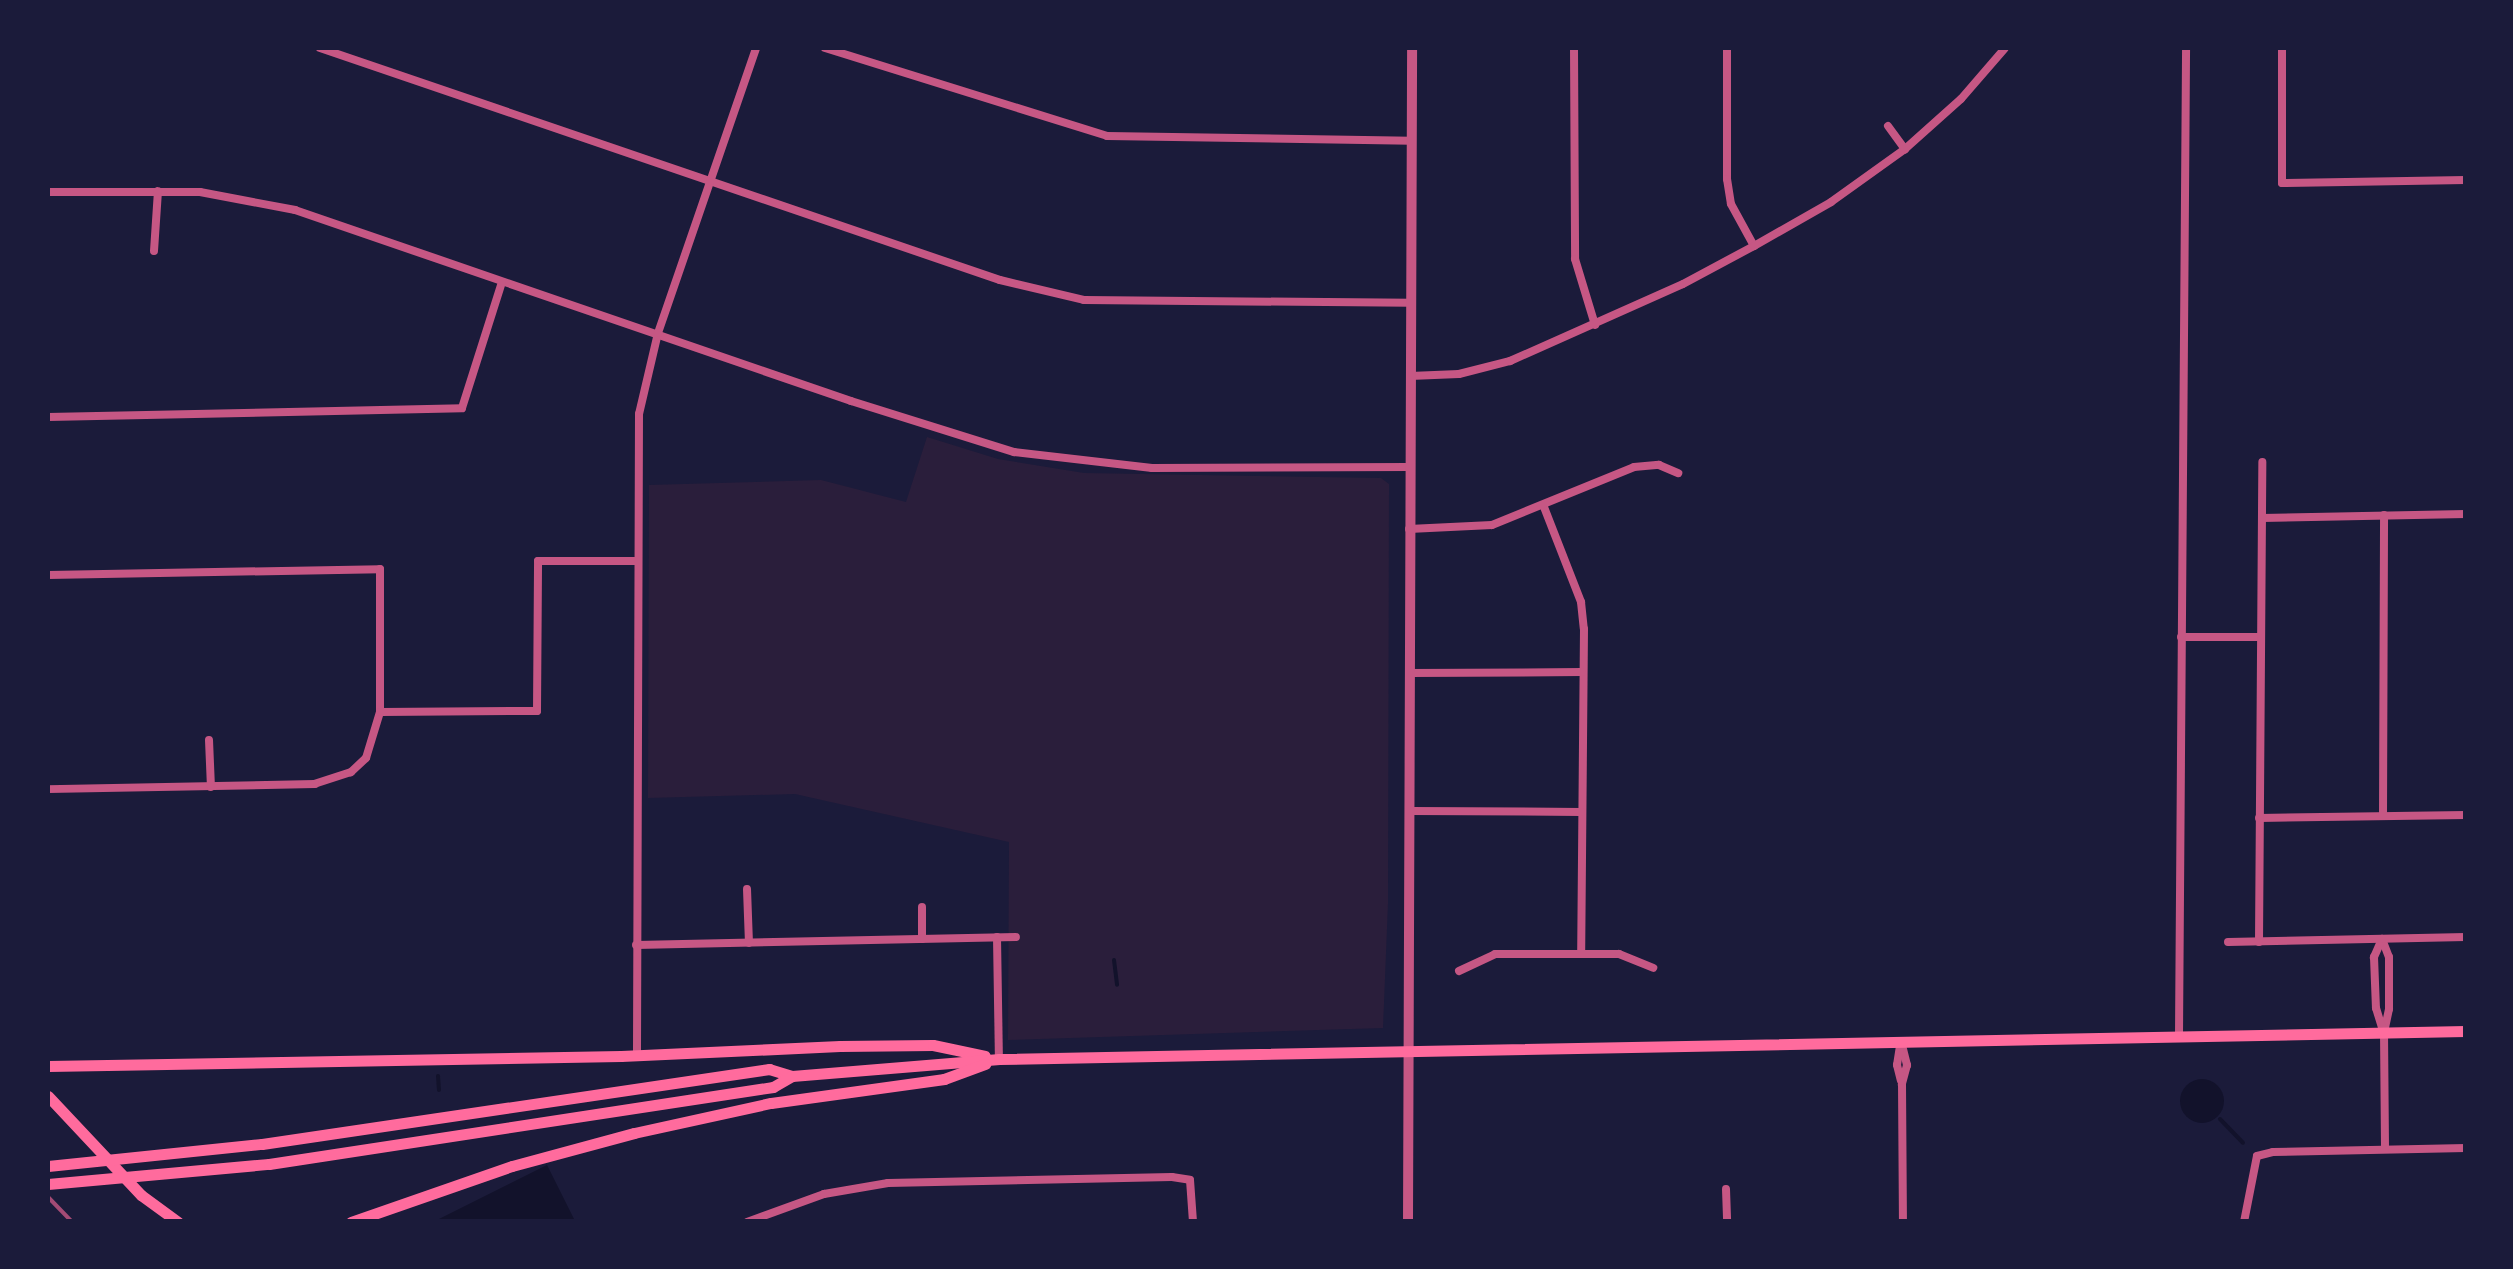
<!DOCTYPE html>
<html>
<head>
<meta charset="utf-8">
<style>
	body { margin:0 }
	#map { position:relative; width:2513px; height:1269px; overflow:hidden; background:#1b1b3a; font-family:"DM Sans",sans-serif }
	div>[style] { position:absolute }
	.green>* { inset:0; background:#2a1e3b }
	.water>* { inset:0; background:#12122b }
	.round { border-radius:50% }
	.stream>* { height:4px; margin:-2px; padding:0 2px; transform-origin:2px; border-radius:2px; background:#12122b }
	.minor>* { height:8px; margin:-4px; padding:0 4px; transform-origin:4px; border-radius:4px; background:#c65784 }
	.tertiary>* { height:10px; margin:-5px; padding:0 5px; transform-origin:5px; border-radius:5px; background:#c65784 }
	.secondary>* { height:11px; margin:-5.5px; padding:0 5.5px; transform-origin:5.5px; border-radius:5.5px; background:#ff6b9d }
	.rail>* { height:4px; margin:-2px; padding:0 2px; transform-origin:2px; border-radius:2px; background:#a44b75 }
	span { translate:-50% -50%; white-space:nowrap; text-align:center; line-height:1.15; -webkit-text-stroke:10px #1b1b3a; paint-order:stroke }
	.frame { position:absolute; inset:0; border:50px solid #1b1b3a; pointer-events:none }
</style>
</head>
<body>
<div id="map">
	<div class="green">
		<div style="clip-path:polygon(927px 437px,998px 459px,1084px 473px,1381px 478px,1389px 484px,1388px 903px,1383px 1028px,1008px 1040px,1009px 842px,795px 794px,648px 798px,649px 485px,821px 480px,906px 502px)"></div>
	</div>
	<div class="water">
		<div class="round" style="left:2180px;top:1079px;width:44px;height:44px"></div>
		<div style="clip-path:polygon(547px 1165px,575px 1221px,435px 1221px)"></div>
	</div>
	<div class="stream">
		<div style="left:1114px;top:960px;width:25px;rotate:83deg"></div>
		<div style="left:438px;top:1076px;width:14px;rotate:86deg"></div>
		<div style="left:2220px;top:1119px;width:33px;rotate:46deg"></div>
	</div>
	<div class="minor">
		<div style="left:320px;top:48px;width:718px;rotate:18.84deg"></div>
		<div style="left:1000px;top:280px;width:86px;rotate:13.4deg"></div>
		<div style="left:1084px;top:300px;width:326px;rotate:0.5deg"></div>
		<div style="left:825px;top:48px;width:295px;rotate:17.3deg"></div>
		<div style="left:1107px;top:136px;width:304px;rotate:0.9deg"></div>
		<div style="left:1574px;top:48px;width:211px;rotate:89.7deg"></div>
		<div style="left:1575px;top:259px;width:69px;rotate:73.1deg"></div>
		<div style="left:1727px;top:48px;width:131px;rotate:90deg"></div>
		<div style="left:1727px;top:179px;width:25px;rotate:81deg"></div>
		<div style="left:1731px;top:204px;width:48px;rotate:61.3deg"></div>
		<div style="left:2282px;top:48px;width:135px;rotate:90deg"></div>
		<div style="left:2282px;top:183px;width:184px;rotate:-0.9deg"></div>
		<div style="left:1888px;top:126px;width:29px;rotate:54deg"></div>
		<div style="left:48px;top:192px;width:152px"></div>
		<div style="left:200px;top:192px;width:97px;rotate:10.7deg"></div>
		<div style="left:295px;top:210px;width:588px;rotate:18.96deg"></div>
		<div style="left:851px;top:401px;width:171px;rotate:17.4deg"></div>
		<div style="left:1014px;top:452px;width:139px;rotate:6.6deg"></div>
		<div style="left:1152px;top:468px;width:257px;rotate:-0.2deg"></div>
		<div style="left:154px;top:251px;width:60px;rotate:-86.2deg"></div>
		<div style="left:1410px;top:376px;width:49px;rotate:-2.3deg"></div>
		<div style="left:1459px;top:374px;width:53px;rotate:-14.3deg"></div>
		<div style="left:1510px;top:361px;width:189px;rotate:-24deg"></div>
		<div style="left:1683px;top:284px;width:81px;rotate:-28.2deg"></div>
		<div style="left:1754px;top:246px;width:89px;rotate:-29.7deg"></div>
		<div style="left:1831px;top:202px;width:91px;rotate:-35.6deg"></div>
		<div style="left:1905px;top:149px;width:75px;rotate:-41.8deg"></div>
		<div style="left:1961px;top:99px;width:67px;rotate:-49.2deg"></div>
		<div style="left:48px;top:417px;width:414px;rotate:-1.2deg"></div>
		<div style="left:462px;top:408px;width:132px;rotate:-72.4deg"></div>
		<div style="left:1544px;top:507px;width:102px;rotate:68.7deg"></div>
		<div style="left:1581px;top:602px;width:27px;rotate:84deg"></div>
		<div style="left:1584px;top:629px;width:324px;rotate:90.5deg"></div>
		<div style="left:2262px;top:518px;width:204px;rotate:-1.1deg"></div>
		<div style="left:1409px;top:529px;width:83px;rotate:-2.8deg"></div>
		<div style="left:1492px;top:525px;width:153px;rotate:-22.2deg"></div>
		<div style="left:1634px;top:467px;width:25px;rotate:-5deg"></div>
		<div style="left:1659px;top:465px;width:21px;rotate:23deg"></div>
		<div style="left:48px;top:575px;width:332px;rotate:-1deg"></div>
		<div style="left:380px;top:569px;width:143px;rotate:90deg"></div>
		<div style="left:380px;top:712px;width:48px;rotate:106.9deg"></div>
		<div style="left:366px;top:758px;width:21px;rotate:137deg"></div>
		<div style="left:351px;top:772px;width:38px;rotate:162deg"></div>
		<div style="left:315px;top:784px;width:267px;rotate:178.9deg"></div>
		<div style="left:2181px;top:637px;width:79px"></div>
		<div style="left:1409px;top:673px;width:173px;rotate:-0.3deg"></div>
		<div style="left:380px;top:712px;width:157px;rotate:-0.4deg"></div>
		<div style="left:537px;top:711px;width:150px;rotate:-89.6deg"></div>
		<div style="left:538px;top:561px;width:99px"></div>
		<div style="left:209px;top:740px;width:47px;rotate:87.6deg"></div>
		<div style="left:1410px;top:811px;width:171px;rotate:0.3deg"></div>
		<div style="left:2383px;top:816px;width:301px;rotate:-89.8deg"></div>
		<div style="left:2259px;top:818px;width:207px;rotate:-0.8deg"></div>
		<div style="left:747px;top:889px;width:54px;rotate:87.9deg"></div>
		<div style="left:922px;top:907px;width:32px;rotate:90deg"></div>
		<div style="left:997px;top:937px;width:122px;rotate:89.1deg"></div>
		<div style="left:2382px;top:939px;width:19px;rotate:69deg"></div>
		<div style="left:2389px;top:957px;width:52px;rotate:90deg"></div>
		<div style="left:2389px;top:1009px;width:24px;rotate:102deg"></div>
		<div style="left:2384px;top:1032px;width:117px;rotate:89.5deg"></div>
		<div style="left:2382px;top:939px;width:20px;rotate:114deg"></div>
		<div style="left:2374px;top:957px;width:51px;rotate:87.8deg"></div>
		<div style="left:2376px;top:1008px;width:24px;rotate:73deg"></div>
		<div style="left:2228px;top:942px;width:238px;rotate:-1.2deg"></div>
		<div style="left:2259px;top:942px;width:480px;rotate:-89.6deg"></div>
		<div style="left:636px;top:945px;width:380px;rotate:-1.2deg"></div>
		<div style="left:1459px;top:971px;width:40px;rotate:-25deg"></div>
		<div style="left:1495px;top:954px;width:124px"></div>
		<div style="left:1619px;top:954px;width:37px;rotate:22deg"></div>
		<div style="left:2179px;top:1035px;width:987px;rotate:-89.59deg"></div>
		<div style="left:1901px;top:1041px;width:25px;rotate:76deg"></div>
		<div style="left:1907px;top:1065px;width:20px;rotate:105deg"></div>
		<div style="left:1902px;top:1084px;width:138px;rotate:89.6deg"></div>
		<div style="left:1900px;top:1046px;width:19px;rotate:99deg"></div>
		<div style="left:1897px;top:1065px;width:16px;rotate:76deg"></div>
		<div style="left:637px;top:1052px;width:638px;rotate:-89.82deg"></div>
		<div style="left:639px;top:414px;width:83px;rotate:-76.8deg"></div>
		<div style="left:658px;top:333px;width:301px;rotate:-71deg"></div>
		<div style="left:1726px;top:1189px;width:33px;rotate:88deg"></div>
		<div style="left:747px;top:1222px;width:82px;rotate:-20deg"></div>
		<div style="left:824px;top:1194px;width:65px;rotate:-9.8deg"></div>
		<div style="left:888px;top:1183px;width:284px;rotate:-1.2deg"></div>
		<div style="left:1172px;top:1177px;width:18px;rotate:9deg"></div>
		<div style="left:1190px;top:1180px;width:42px;rotate:85.9deg"></div>
		<div style="left:2244px;top:1222px;width:67px;rotate:-78.9deg"></div>
		<div style="left:2257px;top:1156px;width:16px;rotate:-14deg"></div>
		<div style="left:2273px;top:1152px;width:193px;rotate:-1.2deg"></div>
	</div>
	<div class="tertiary">
		<div style="left:1408px;top:1222px;width:1174px;rotate:-89.8deg"></div>
	</div>
	<div class="secondary">
		<div style="left:48px;top:1066px;width:573px;rotate:-1deg"></div>
		<div style="left:621px;top:1056px;width:219px;rotate:-2.6deg"></div>
		<div style="left:840px;top:1046px;width:93px;rotate:-0.6deg"></div>
		<div style="left:933px;top:1045px;width:53px;rotate:11.9deg"></div>
		<div style="left:48px;top:1096px;width:136px;rotate:46.8deg"></div>
		<div style="left:141px;top:1195px;width:46px;rotate:36.1deg"></div>
		<div style="left:48px;top:1166px;width:215px;rotate:-5.9deg"></div>
		<div style="left:262px;top:1144px;width:513px;rotate:-8.41deg"></div>
		<div style="left:769px;top:1069px;width:24px;rotate:17deg"></div>
		<div style="left:792px;top:1076px;width:208px;rotate:-4.7deg"></div>
		<div style="left:999px;top:1059px;width:1467px;rotate:-1.09deg"></div>
		<div style="left:48px;top:1184px;width:222px;rotate:-5.2deg"></div>
		<div style="left:269px;top:1164px;width:510px;rotate:-8.69deg"></div>
		<div style="left:773px;top:1087px;width:22px;rotate:-30deg"></div>
		<div style="left:351px;top:1222px;width:170px;rotate:-19.2deg"></div>
		<div style="left:512px;top:1166px;width:126px;rotate:-15.1deg"></div>
		<div style="left:634px;top:1133px;width:140px;rotate:-12.4deg"></div>
		<div style="left:771px;top:1103px;width:175px;rotate:-7.9deg"></div>
		<div style="left:944px;top:1079px;width:44px;rotate:-20.1deg"></div>
	</div>
	<div class="rail">
		<div style="left:48px;top:1197px;width:35px;rotate:46deg"></div>
	</div>
	<div class="frame"></div>
</div>
</body>
</html>
